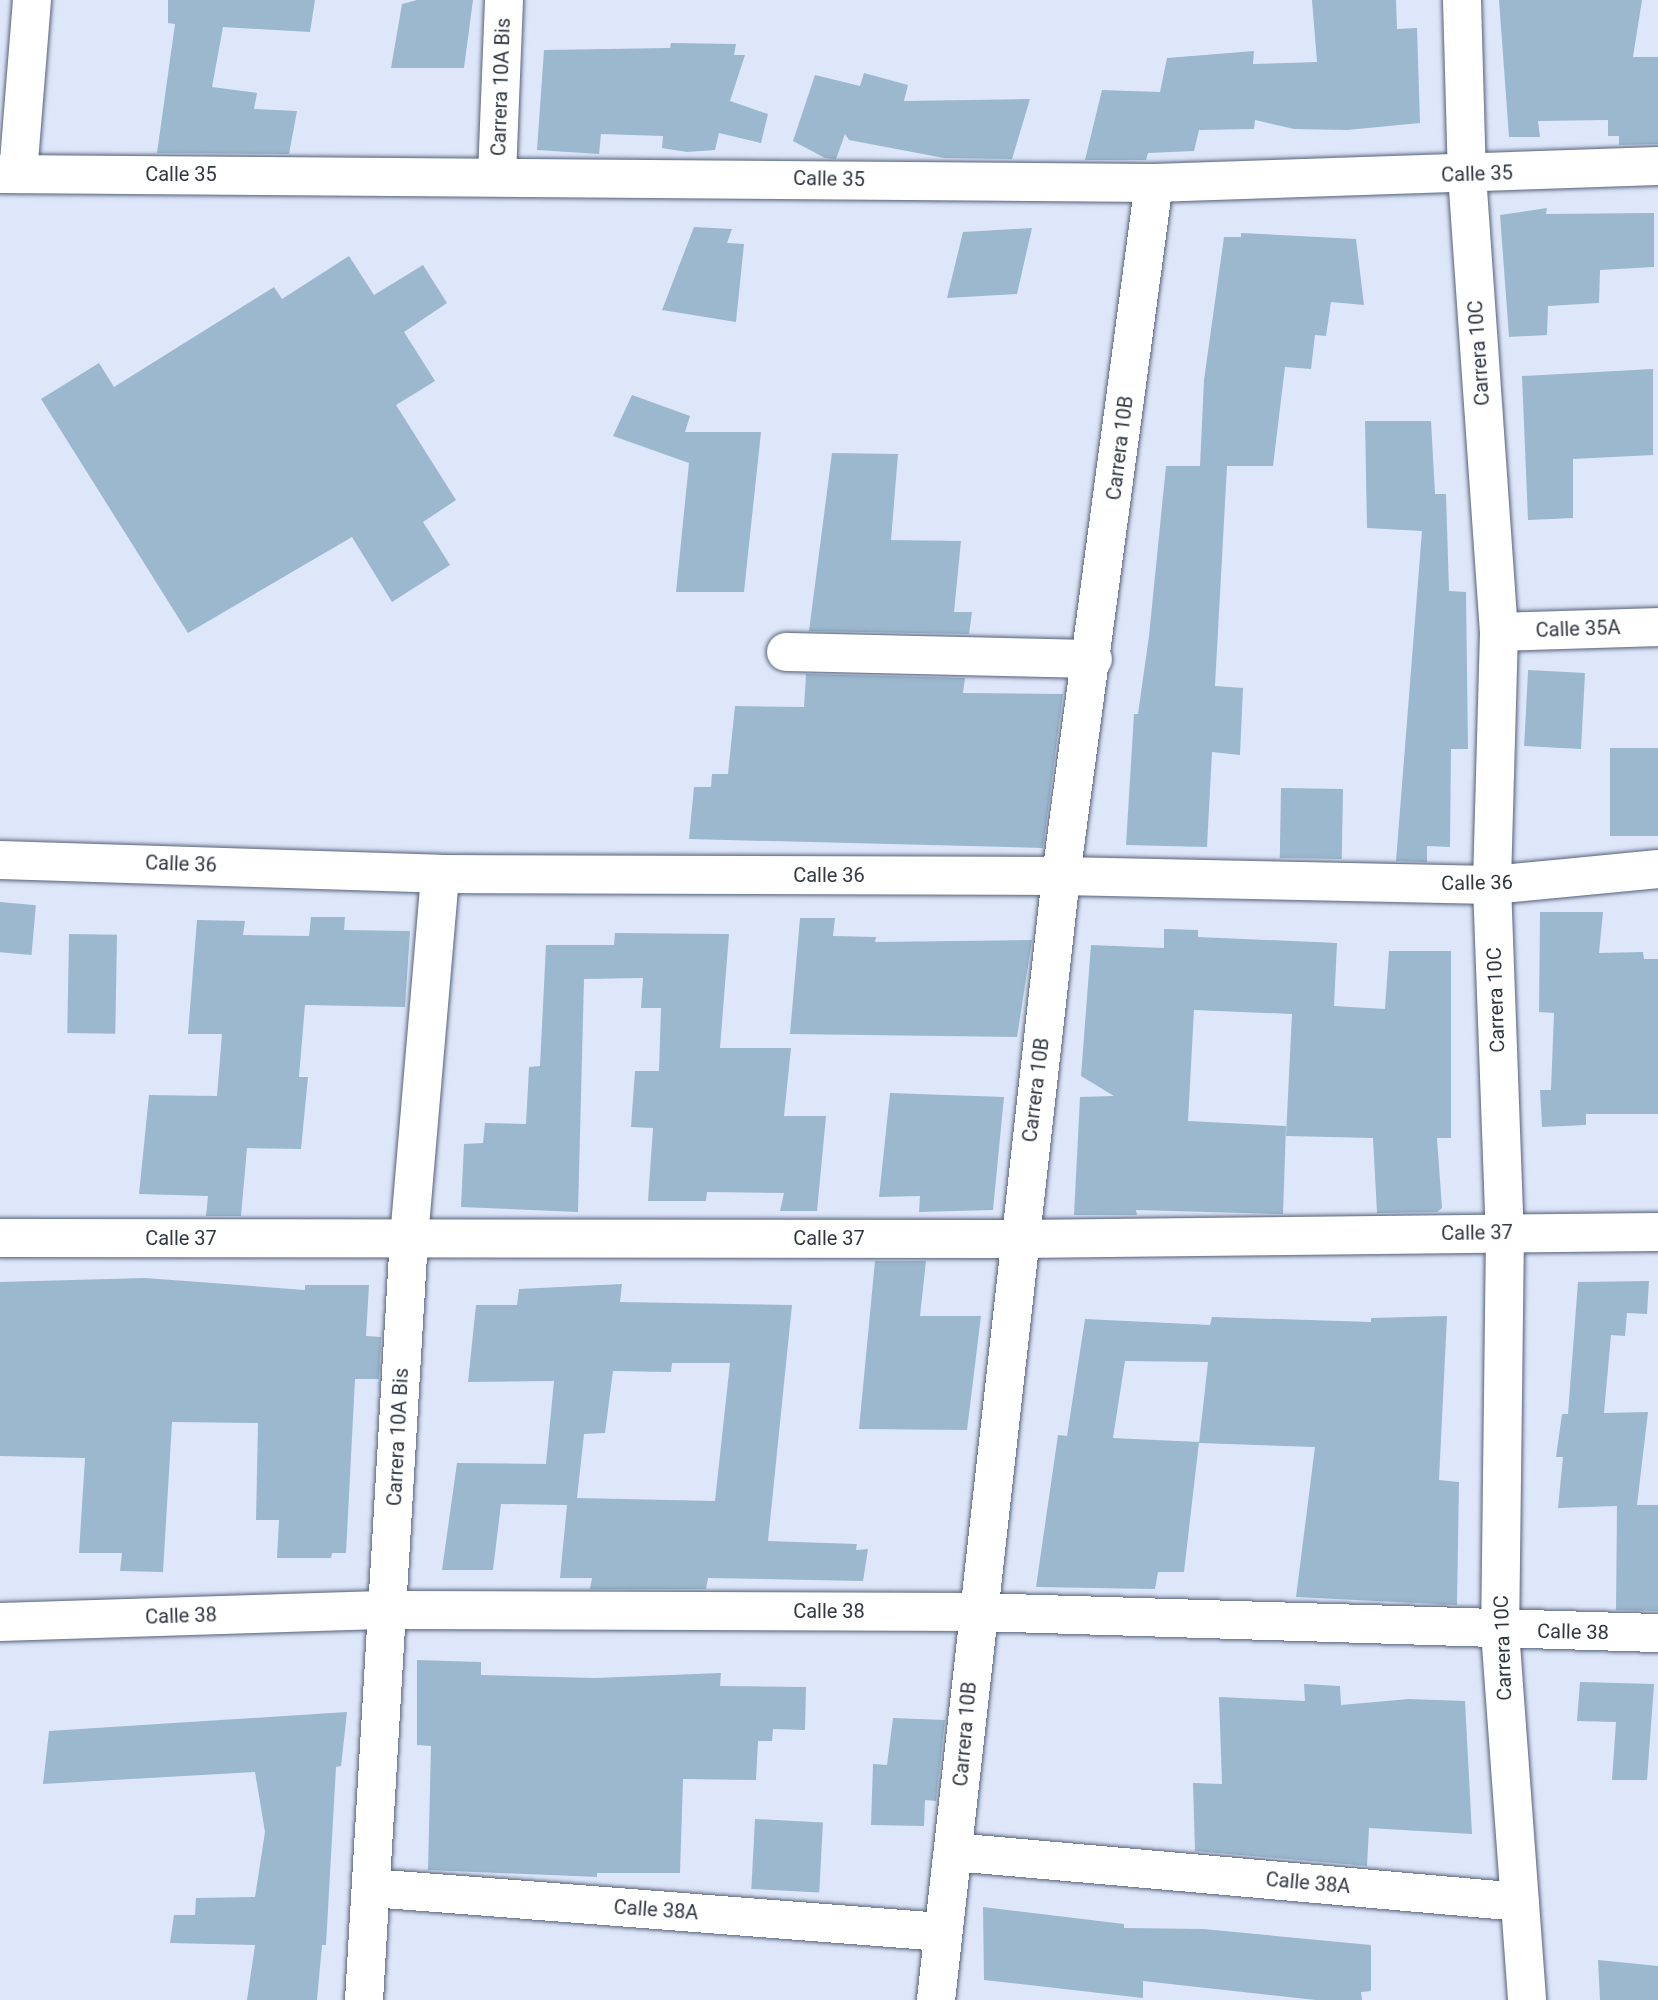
<!DOCTYPE html>
<html>
<head>
<meta charset="utf-8">
<style>
	body { margin:0 }
	#map { position:relative; width:1658px; height:2000px; overflow:hidden; background:#dee7f9; font-family:Roboto,sans-serif }
	div>[style] { position:absolute }
	.building>* { inset:0; background:#9bb8ce; transform-origin:0 0 }
	.roads { filter:drop-shadow(0 0 2px #54617b) drop-shadow(0 0 2px #54617b) }
	.minor>* { height:38px; margin:-19px; padding:0 19px; transform-origin:19px; border-radius:19px; background:#fff }
	span { translate:-50% -50%; white-space:nowrap; text-align:center; line-height:1.15; -webkit-text-stroke:8px #fff; paint-order:stroke }
	.street-label { font-size:20px; color:#313743 }
</style>
</head>
<body>
<div id="map">
	<div class="building">
		<div style="clip-path:polygon(168px 0,315px 0,310px 32px,223px 27px,212px 87px,257px 93px,254px 109px,297px 111px,289px 154px,157px 153px,175px 24px,168px 23px)"></div>
		<div style="clip-path:polygon(417px 0,473px 0,464px 68px,391px 68px,402px 4px)"></div>
		<div style="clip-path:polygon(1312px 0,1396px 0,1397px 29px,1417px 28px,1420px 123px,1347px 130px,1294px 129px,1255px 120px,1254px 129px,1199px 130px,1194px 151px,1148px 153px,1146px 160px,1085px 160px,1102px 90px,1160px 92px,1167px 58px,1254px 51px,1253px 64px,1317px 62px)"></div>
		<div style="clip-path:polygon(1499px 0,1642px 0,1633px 57px,1658px 57px,1658px 144px,1619px 145px,1619px 136px,1608px 136px,1608px 120px,1538px 121px,1540px 137px,1509px 137px)"></div>
		<div style="clip-path:polygon(671px 43px,736px 44px,734px 55px,745px 55px,730px 101px,768px 114px,761px 143px,719px 133px,715px 150px,687px 152px,662px 148px,663px 136px,601px 134px,599px 154px,537px 150px,544px 50px,670px 48px)"></div>
		<div style="clip-path:polygon(864px 73px,908px 85px,904px 101px,1030px 99px,1012px 159px,944px 158px,849px 140px,845px 134px,836px 159px,825px 158px,793px 141px,815px 75px,860px 86px)"></div>
		<div style="clip-path:polygon(1547px 208px,1546px 214px,1654px 213px,1654px 267px,1600px 270px,1599px 303px,1548px 306px,1547px 335px,1509px 337px,1500px 215px)"></div>
		<div style="clip-path:polygon(694px 227px,732px 229px,727px 243px,744px 244px,736px 322px,662px 310px)"></div>
		<div style="clip-path:polygon(1032px 228px,1017px 294px,947px 298px,963px 232px)"></div>
		<div style="clip-path:polygon(1241px 233px,1356px 239px,1364px 305px,1331px 302px,1326px 336px,1315px 335px,1311px 369px,1285px 367px,1273px 466px,1227px 466px,1215px 686px,1243px 688px,1240px 755px,1212px 752px,1207px 847px,1126px 845px,1134px 714px,1138px 714px,1149px 636px,1166px 466px,1200px 466px,1204px 380px,1224px 237px,1241px 237px)"></div>
		<div style="clip-path:polygon(349px 256px,374px 295px,423px 265px,447px 303px,404px 332px,435px 381px,396px 405px,456px 500px,423px 522px,450px 565px,392px 602px,352px 537px,188px 633px,41px 399px,99px 363px,114px 387px,274px 287px,282px 299px)"></div>
		<div style="clip-path:polygon(1653px 369px,1653px 455px,1573px 459px,1573px 518px,1528px 520px,1522px 376px)"></div>
		<div style="clip-path:polygon(632px 395px,690px 416px,685px 432px,761px 432px,744px 592px,676px 592px,689px 463px,613px 436px)"></div>
		<div style="clip-path:polygon(1365px 421px,1431px 421px,1435px 494px,1446px 494px,1449px 591px,1466px 592px,1468px 749px,1451px 749px,1450px 847px,1427px 846px,1427px 862px,1396px 861px,1422px 531px,1367px 528px)"></div>
		<div style="clip-path:polygon(832px 453px,898px 454px,891px 540px,961px 541px,954px 612px,972px 612px,969px 634px,809px 631px)"></div>
		<div style="left:1585px;top:673px;width:76px;height:57px;rotate:93deg"></div>
		<div style="clip-path:polygon(806px 674px,965px 678px,963px 693px,1063px 694px,1043px 848px,689px 839px,694px 787px,711px 787px,712px 774px,728px 774px,735px 706px,804px 707px)"></div>
		<div style="left:1610px;top:748px;width:48px;height:88px"></div>
		<div style="left:1281px;top:788px;width:62px;height:70px;rotate:1deg"></div>
		<div style="left:0;top:902px;width:36px;height:50px;rotate:5deg"></div>
		<div style="clip-path:polygon(1540px 912px,1603px 912px,1599px 953px,1643px 952px,1644px 959px,1658px 959px,1658px 1114px,1586px 1114px,1586px 1125px,1542px 1127px,1540px 1090px,1551px 1090px,1554px 1013px,1539px 1012px)"></div>
		<div style="clip-path:polygon(311px 917px,345px 917px,344px 930px,410px 931px,405px 1007px,305px 1005px,299px 1077px,308px 1077px,301px 1149px,247px 1148px,241px 1216px,206px 1216px,208px 1196px,139px 1194px,149px 1095px,217px 1096px,222px 1034px,188px 1034px,197px 920px,245px 921px,243px 935px,309px 936px)"></div>
		<div style="clip-path:polygon(800px 918px,835px 918px,833px 936px,876px 937px,875px 942px,1032px 940px,1017px 1037px,790px 1034px)"></div>
		<div style="clip-path:polygon(1164px 929px,1198px 930px,1198px 937px,1337px 943px,1334px 1006px,1385px 1009px,1389px 951px,1451px 951px,1451px 1138px,1437px 1138px,1442px 1208px,1437px 1212px,1377px 1213px,1373px 1138px,1286px 1136px,1292px 1014px,1194px 1010px,1188px 1121px,1286px 1126px,1283px 1214px,1136px 1210px,1137px 1215px,1074px 1215px,1080px 1097px,1114px 1096px,1081px 1076px,1091px 945px,1164px 948px)"></div>
		<div style="clip-path:polygon(615px 933px,729px 934px,720px 1048px,791px 1048px,784px 1116px,826px 1116px,817px 1211px,780px 1211px,784px 1193px,707px 1192px,706px 1201px,648px 1201px,653px 1128px,631px 1127px,635px 1071px,659px 1071px,661px 1008px,641px 1008px,643px 978px,584px 979px,578px 1212px,461px 1207px,464px 1144px,483px 1143px,485px 1123px,526px 1124px,529px 1067px,540px 1066px,546px 945px,614px 945px)"></div>
		<div style="left:69px;top:934px;width:48px;height:99px;rotate:1deg"></div>
		<div style="clip-path:polygon(890px 1093px,1004px 1097px,993px 1210px,919px 1212px,920px 1196px,879px 1197px)"></div>
		<div style="clip-path:polygon(875px 1261px,926px 1261px,920px 1316px,981px 1316px,967px 1430px,859px 1429px)"></div>
		<div style="clip-path:polygon(145px 1278px,305px 1290px,305px 1285px,369px 1285px,366px 1336px,381px 1337px,379px 1379px,355px 1379px,346px 1553px,332px 1553px,331px 1558px,277px 1558px,279px 1520px,256px 1520px,258px 1423px,172px 1422px,163px 1572px,120px 1571px,122px 1553px,79px 1553px,85px 1458px,0 1456px,0 1282px)"></div>
		<div style="clip-path:polygon(1649px 1281px,1647px 1314px,1627px 1313px,1625px 1336px,1611px 1335px,1604px 1413px,1648px 1412px,1637px 1505px,1658px 1505px,1658px 1611px,1616px 1610px,1617px 1506px,1558px 1508px,1563px 1457px,1556px 1457px,1562px 1414px,1568px 1414px,1578px 1282px)"></div>
		<div style="clip-path:polygon(evenodd,622px 1284px,620px 1302px,792px 1305px,768px 1541px,857px 1544px,856px 1550px,868px 1549px,863px 1581px,708px 1578px,706px 1589px,590px 1589px,592px 1578px,560px 1578px,567px 1505px,501px 1504px,493px 1570px,442px 1570px,457px 1463px,546px 1464px,554px 1381px,468px 1382px,476px 1305px,517px 1305px,519px 1289px,622px 1284px,672px 1363px,730px 1363px,715px 1501px,577px 1498px,584px 1434px,605px 1433px,613px 1371px,671px 1372px,672px 1363px)"></div>
		<div style="clip-path:polygon(1447px 1316px,1439px 1480px,1459px 1482px,1457px 1605px,1296px 1597px,1315px 1447px,1199px 1443px,1208px 1362px,1125px 1361px,1113px 1438px,1199px 1442px,1184px 1572px,1158px 1572px,1155px 1589px,1036px 1587px,1058px 1435px,1067px 1436px,1085px 1319px,1210px 1325px,1212px 1317px,1371px 1322px,1371px 1318px)"></div>
		<div style="clip-path:polygon(417px 1660px,481px 1662px,481px 1675px,595px 1678px,721px 1673px,720px 1686px,806px 1687px,805px 1730px,773px 1729px,772px 1741px,758px 1741px,756px 1780px,683px 1779px,680px 1873px,597px 1873px,597px 1877px,428px 1870px,431px 1746px,417px 1745px)"></div>
		<div style="clip-path:polygon(1580px 1682px,1654px 1684px,1647px 1780px,1612px 1780px,1616px 1722px,1577px 1721px)"></div>
		<div style="clip-path:polygon(1304px 1684px,1340px 1686px,1341px 1705px,1409px 1699px,1465px 1701px,1472px 1834px,1369px 1828px,1367px 1866px,1195px 1851px,1193px 1783px,1222px 1784px,1219px 1697px,1305px 1701px)"></div>
		<div style="clip-path:polygon(347px 1712px,341px 1766px,336px 1767px,326px 1945px,322px 1945px,317px 2000px,247px 2000px,255px 1945px,170px 1943px,174px 1915px,195px 1915px,196px 1898px,255px 1897px,265px 1832px,255px 1772px,43px 1784px,49px 1731px)"></div>
		<div style="clip-path:polygon(893px 1718px,945px 1720px,936px 1801px,925px 1800px,924px 1826px,871px 1825px,873px 1764px,887px 1765px)"></div>
		<div style="left:755px;top:1819px;width:68px;height:70px;rotate:3deg"></div>
		<div style="clip-path:polygon(983px 1907px,1124px 1924px,1124px 1928px,1203px 1929px,1371px 1945px,1371px 1991px,1361px 1992px,1362px 2000px,1316px 2000px,1143px 1981px,1143px 1998px,984px 1980px)"></div>
		<div style="clip-path:polygon(1598px 1960px,1658px 1966px,1658px 2000px,1600px 2000px)"></div>
	</div>
	<div class="roads">
		<div class="minor">
			<div style="left:1462px;top:0;width:175px;rotate:88.4deg"></div>
			<div style="left:1467px;top:175px;width:458px;rotate:86deg"></div>
			<div style="left:1499px;top:632px;width:253px;rotate:91.6deg"></div>
			<div style="left:1492px;top:885px;width:347px;rotate:87.9deg"></div>
			<div style="left:1505px;top:1232px;width:399px;rotate:90.7deg"></div>
			<div style="left:1500px;top:1631px;width:370px;rotate:85.8deg"></div>
			<div style="left:0;top:174px;width:1154px;rotate:0.45deg"></div>
			<div style="left:1154px;top:183px;width:504px;rotate:-1.93deg"></div>
			<div style="left:18px;top:174px;width:175px;rotate:-85.4deg"></div>
			<div style="left:497px;top:175px;width:175px;rotate:-87.7deg"></div>
			<div style="left:1499px;top:632px;width:159px;rotate:-1.8deg"></div>
			<div style="left:786px;top:652px;width:307px;rotate:1.3deg"></div>
			<div style="left:0;top:860px;width:440px;rotate:1.8deg"></div>
			<div style="left:440px;top:874px;width:621px;rotate:0.18deg"></div>
			<div style="left:1061px;top:876px;width:431px;rotate:1.2deg"></div>
			<div style="left:1492px;top:885px;width:167px;rotate:-5.5deg"></div>
			<div style="left:0;top:1238px;width:1019px;rotate:0.06deg"></div>
			<div style="left:1019px;top:1239px;width:639px;rotate:-0.63deg"></div>
			<div style="left:0;top:1622px;width:389px;rotate:-1.8deg"></div>
			<div style="left:389px;top:1610px;width:588px;rotate:0.19deg"></div>
			<div style="left:977px;top:1612px;width:681px;rotate:1.77deg"></div>
			<div style="left:953px;top:1852px;width:569px;rotate:5.04deg"></div>
			<div style="left:371px;top:1888px;width:573px;rotate:4.41deg"></div>
			<div style="left:364px;top:2000px;width:763px;rotate:-86.62deg"></div>
			<div style="left:409px;top:1238px;width:365px;rotate:-85.1deg"></div>
			<div style="left:936px;top:2000px;width:1131px;rotate:-83.65deg"></div>
			<div style="left:1061px;top:876px;width:699px;rotate:-82.36deg"></div>
		</div>
	</div>
	<div class="street-label">
		<span style="left:501px;top:87px;rotate:-88deg">Carrera 10A Bis</span>
		<span style="left:181px;top:174px">Calle 35</span>
		<span style="left:1477px;top:174px;rotate:-2deg">Calle 35</span>
		<span style="left:829px;top:179px;rotate:1deg">Calle 35</span>
		<span style="left:1479px;top:353px;rotate:-94deg">Carrera 10C</span>
		<span style="left:1120px;top:448px;rotate:-83deg">Carrera 10B</span>
		<span style="left:1578px;top:629px;rotate:-2deg">Calle 35A</span>
		<span style="left:181px;top:864px;rotate:2deg">Calle 36</span>
		<span style="left:829px;top:875px">Calle 36</span>
		<span style="left:1477px;top:883px;rotate:-1deg">Calle 36</span>
		<span style="left:1496px;top:1000px;rotate:-92deg">Carrera 10C</span>
		<span style="left:1036px;top:1090px;rotate:-83deg">Carrera 10B</span>
		<span style="left:1477px;top:1233px;rotate:-1deg">Calle 37</span>
		<span style="left:181px;top:1238px">Calle 37</span>
		<span style="left:829px;top:1238px">Calle 37</span>
		<span style="left:398px;top:1437px;rotate:-87deg">Carrera 10A Bis</span>
		<span style="left:829px;top:1611px">Calle 38</span>
		<span style="left:181px;top:1616px;rotate:-2deg">Calle 38</span>
		<span style="left:1573px;top:1632px;rotate:1deg">Calle 38</span>
		<span style="left:1503px;top:1648px;rotate:-92deg">Carrera 10C</span>
		<span style="left:965px;top:1734px;rotate:-85deg">Carrera 10B</span>
		<span style="left:1308px;top:1883px;rotate:5deg">Calle 38A</span>
		<span style="left:656px;top:1910px;rotate:4deg">Calle 38A</span>
	</div>
</div>
</body>
</html>
